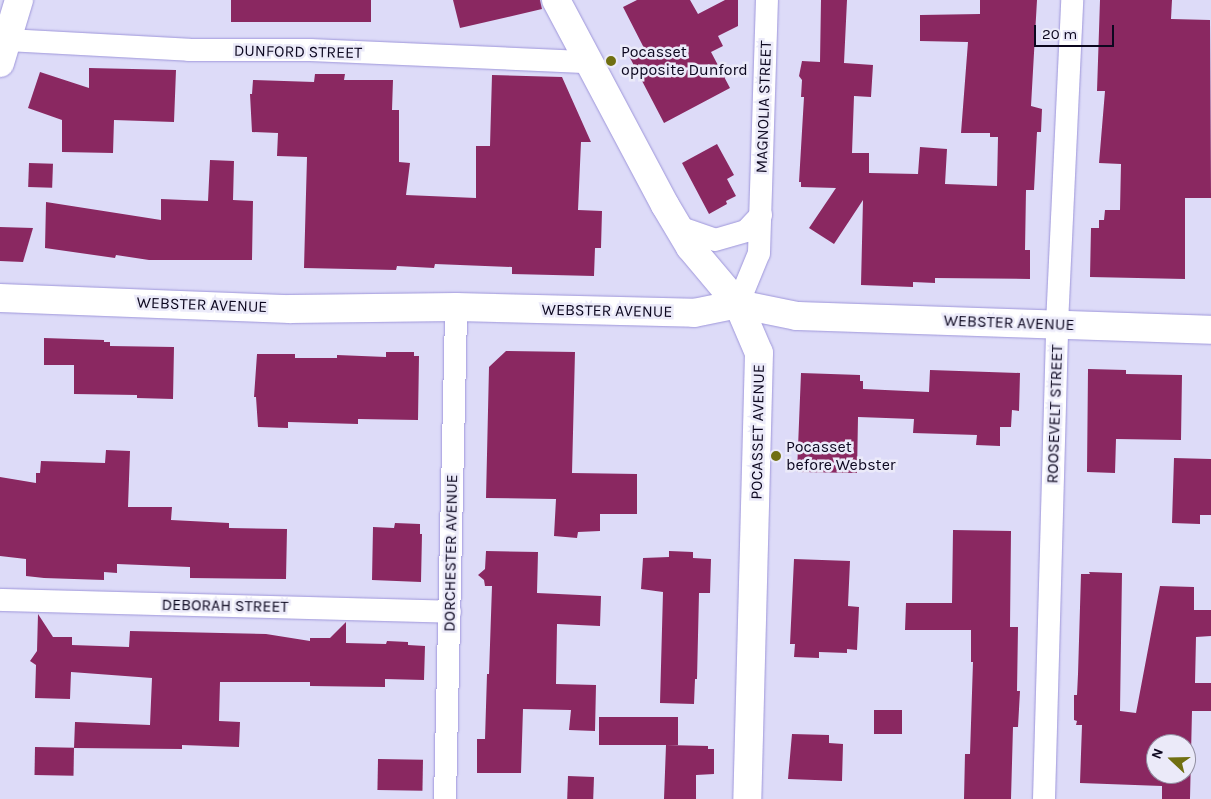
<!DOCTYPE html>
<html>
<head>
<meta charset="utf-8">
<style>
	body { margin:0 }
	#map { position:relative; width:1211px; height:799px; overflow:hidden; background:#dddbf8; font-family:Karla,sans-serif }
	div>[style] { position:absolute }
	.building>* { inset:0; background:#8a2861; transform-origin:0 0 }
	.roads { filter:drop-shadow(0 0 1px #9e96da) drop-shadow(0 0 1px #9e96da) }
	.street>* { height:22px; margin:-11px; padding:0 11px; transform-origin:11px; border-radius:11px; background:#fff }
	.secondary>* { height:28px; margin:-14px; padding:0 14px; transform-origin:14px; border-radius:14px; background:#fff }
	.dots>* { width:14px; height:14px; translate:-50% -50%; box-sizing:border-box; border:2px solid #ebeaf9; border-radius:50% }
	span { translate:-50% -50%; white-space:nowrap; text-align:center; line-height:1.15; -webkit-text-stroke:5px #ebeaf9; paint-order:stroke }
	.street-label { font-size:16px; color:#0c071f }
	.poi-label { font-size:16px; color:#0c071f }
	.left { translate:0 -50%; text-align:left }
	.north { position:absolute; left:1146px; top:734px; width:50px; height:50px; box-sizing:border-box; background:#ebeaf9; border:1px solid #928fa2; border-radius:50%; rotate:291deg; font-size:14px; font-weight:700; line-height:20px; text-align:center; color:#0c071f }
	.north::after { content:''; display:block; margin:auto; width:18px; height:22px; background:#706f11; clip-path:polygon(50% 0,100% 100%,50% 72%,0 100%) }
	.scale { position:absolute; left:1034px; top:25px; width:80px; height:22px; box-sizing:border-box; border:2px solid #0c071f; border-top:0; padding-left:6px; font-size:15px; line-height:18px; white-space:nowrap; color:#0c071f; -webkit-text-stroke:4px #ebeaf9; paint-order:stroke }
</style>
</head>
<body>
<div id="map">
	<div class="building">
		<div style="left:231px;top:0;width:140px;height:22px"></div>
		<div style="clip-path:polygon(453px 0,540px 0,542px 9px,460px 28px)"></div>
		<div style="clip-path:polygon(637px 0,690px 0,698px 14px,725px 0,738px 0,738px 26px,718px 36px,723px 46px,711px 52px,730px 88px,664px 123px,629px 56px,644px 48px,623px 7px)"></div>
		<div style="clip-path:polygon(821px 0,847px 0,844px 63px,873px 65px,871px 97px,854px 96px,852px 153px,869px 153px,869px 173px,918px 174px,920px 147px,947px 149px,945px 184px,997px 186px,998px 137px,990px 137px,990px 133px,961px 133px,968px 42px,920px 41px,920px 15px,980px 14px,980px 0,1037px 0,1031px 106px,1042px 109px,1041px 132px,1037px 132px,1034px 190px,1026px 190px,1025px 250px,1030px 250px,1030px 279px,935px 278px,935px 283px,913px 282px,913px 287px,861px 285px,863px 200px,834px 244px,809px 228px,836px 188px,801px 187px,801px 182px,799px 182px,804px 97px,801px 97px,802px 80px,799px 76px,802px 61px,820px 62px)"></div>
		<div style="clip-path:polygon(1100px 0,1172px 0,1171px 19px,1210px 20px,1211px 198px,1185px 198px,1185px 279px,1090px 277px,1091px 228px,1099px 228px,1099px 220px,1104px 220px,1105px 210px,1120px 210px,1121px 164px,1099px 163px,1105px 91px,1097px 91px)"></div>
		<div style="clip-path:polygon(89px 68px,176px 70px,174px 122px,114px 120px,113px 153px,62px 152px,62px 120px,28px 108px,40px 72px,89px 88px)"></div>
		<div style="clip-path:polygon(315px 74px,345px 74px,344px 80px,393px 80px,392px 110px,399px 110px,399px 162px,410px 163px,406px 195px,476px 198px,476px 146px,490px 146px,492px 75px,562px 77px,591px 142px,581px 142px,578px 210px,602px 211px,601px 248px,595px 248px,594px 276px,512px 274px,512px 267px,435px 264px,434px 268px,397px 266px,396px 270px,304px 268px,307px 157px,277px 156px,278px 133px,252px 132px,250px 94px,252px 94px,253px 80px,314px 82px)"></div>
		<div style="clip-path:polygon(717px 144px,734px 175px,727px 179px,736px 196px,726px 201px,727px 204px,709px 214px,682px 163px)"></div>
		<div style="clip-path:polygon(210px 160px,234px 161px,233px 200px,253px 201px,252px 260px,149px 260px,116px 255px,115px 258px,45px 248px,46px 202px,161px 220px,161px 199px,208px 201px)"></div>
		<div style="left:29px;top:163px;width:24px;height:24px;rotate:2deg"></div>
		<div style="clip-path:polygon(0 227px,33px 228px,23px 262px,0 261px)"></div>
		<div style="clip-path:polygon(44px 338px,104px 340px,104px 342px,110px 342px,110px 346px,174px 347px,173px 399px,137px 398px,137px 395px,74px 394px,74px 365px,44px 365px)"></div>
		<div style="clip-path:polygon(506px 351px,575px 352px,572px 473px,637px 474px,637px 514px,600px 514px,600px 531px,578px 532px,577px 538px,554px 536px,556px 499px,486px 498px,489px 367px)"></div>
		<div style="clip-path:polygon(386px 352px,414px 352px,414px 356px,419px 356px,418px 420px,358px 419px,358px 424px,288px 422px,288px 428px,258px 427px,256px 397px,254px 397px,257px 354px,295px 354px,295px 358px,337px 358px,337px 355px,386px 357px)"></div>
		<div style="clip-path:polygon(1088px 369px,1126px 370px,1126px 374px,1182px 375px,1181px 440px,1116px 439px,1115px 473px,1087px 472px)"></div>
		<div style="clip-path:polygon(930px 370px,1020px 373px,1019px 411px,1012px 410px,1011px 427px,1000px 427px,1000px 446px,976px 445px,977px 435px,913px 433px,914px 419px,858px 417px,857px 473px,797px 472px,801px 373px,860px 375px,860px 381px,863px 381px,863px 389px,929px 392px)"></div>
		<div style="clip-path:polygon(106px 450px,130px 451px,128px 507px,172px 507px,171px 520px,229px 523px,229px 528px,287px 529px,286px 579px,190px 578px,190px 567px,117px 564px,117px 573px,104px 572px,104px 580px,44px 578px,26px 576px,26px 559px,0 556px,0 477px,36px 483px,36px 473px,40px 473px,41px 461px,105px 463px)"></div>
		<div style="clip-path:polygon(1174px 458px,1211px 459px,1211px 515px,1200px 515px,1200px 524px,1172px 523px)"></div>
		<div style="clip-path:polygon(395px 523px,420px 524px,420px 534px,422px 534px,421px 582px,372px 580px,373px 527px,394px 528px)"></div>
		<div style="clip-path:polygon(953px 530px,1011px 531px,1010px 627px,1018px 627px,1017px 691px,1020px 691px,1018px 727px,1013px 727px,1011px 799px,964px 799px,965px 754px,970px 754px,973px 662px,971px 662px,971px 630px,905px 630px,906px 603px,952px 603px)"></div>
		<div style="clip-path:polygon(486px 551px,538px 552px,537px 593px,601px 596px,600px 626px,557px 624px,556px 684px,596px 685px,595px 731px,569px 730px,571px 710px,523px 709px,521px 773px,477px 773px,477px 739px,485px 739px,487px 674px,489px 674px,492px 586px,485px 586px,484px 580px,478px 575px,485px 569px)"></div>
		<div style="clip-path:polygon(669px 551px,693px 552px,693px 558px,711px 559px,710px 593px,699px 593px,697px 679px,695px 679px,694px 704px,660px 703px,663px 592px,641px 589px,643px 558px,669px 557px)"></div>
		<div style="clip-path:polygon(794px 559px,850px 561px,848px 606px,859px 607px,857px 650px,847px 649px,847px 653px,819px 652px,819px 658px,794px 657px,795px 644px,790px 644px)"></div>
		<div style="clip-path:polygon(evenodd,1089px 572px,1122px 573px,1120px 711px,1136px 713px,1160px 586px,1194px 587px,1194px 610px,1211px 610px,1211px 636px,1196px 637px,1195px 683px,1211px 683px,1211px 711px,1192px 711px,1190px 799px,1162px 799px,1162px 786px,1080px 783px,1082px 725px,1076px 725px,1077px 721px,1074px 720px,1074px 695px,1077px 695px,1078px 674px,1081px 574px,1090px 574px,1089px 572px,1156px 744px,1186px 744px,1186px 774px,1156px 774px,1156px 744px)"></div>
		<div style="clip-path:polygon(38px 614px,53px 637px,72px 637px,72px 645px,129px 647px,130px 631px,266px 634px,310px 641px,310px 638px,330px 638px,346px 622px,346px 643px,386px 644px,387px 641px,408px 642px,408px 645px,425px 646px,424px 680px,385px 679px,385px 687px,310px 686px,310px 682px,220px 682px,219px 721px,240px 722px,239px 747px,182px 745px,182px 749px,74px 748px,75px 722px,150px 725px,152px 678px,71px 672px,70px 699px,35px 698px,36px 665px,30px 661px,37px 651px)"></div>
		<div style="left:874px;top:710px;width:28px;height:24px"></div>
		<div style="left:599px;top:717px;width:79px;height:28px"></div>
		<div style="clip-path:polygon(792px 734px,829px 735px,829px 743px,843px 744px,842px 781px,788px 779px)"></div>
		<div style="clip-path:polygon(666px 745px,708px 746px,708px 749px,714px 749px,714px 774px,696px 775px,696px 799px,664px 799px)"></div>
		<div style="left:35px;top:747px;width:39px;height:28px;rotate:1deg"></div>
		<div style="left:378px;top:759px;width:45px;height:31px;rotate:1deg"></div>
		<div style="left:568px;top:776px;width:26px;height:23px;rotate:2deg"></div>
	</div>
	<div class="roads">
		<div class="street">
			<div style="left:7px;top:40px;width:182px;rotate:3.1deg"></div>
			<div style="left:189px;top:50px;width:121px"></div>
			<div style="left:310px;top:50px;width:279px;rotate:2.5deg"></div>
			<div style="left:678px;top:227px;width:39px;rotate:19deg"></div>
			<div style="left:715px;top:240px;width:32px;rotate:-16deg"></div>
			<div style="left:746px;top:231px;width:22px;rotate:-47deg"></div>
			<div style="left:738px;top:304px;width:55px;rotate:-67.6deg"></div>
			<div style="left:759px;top:253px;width:253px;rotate:-88.2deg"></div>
			<div style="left:0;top:600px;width:450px;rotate:1.5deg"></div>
			<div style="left:445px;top:799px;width:492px;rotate:-88.7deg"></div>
			<div style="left:1044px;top:799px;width:475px;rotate:-88.4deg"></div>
			<div style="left:1057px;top:324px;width:324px;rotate:-87.3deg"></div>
		</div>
		<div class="secondary">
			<div style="left:556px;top:0;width:232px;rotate:62deg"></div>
			<div style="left:665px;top:205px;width:49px;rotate:59.2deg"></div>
			<div style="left:690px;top:247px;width:75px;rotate:49.9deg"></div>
			<div style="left:738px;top:304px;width:53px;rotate:66.8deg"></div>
			<div style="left:759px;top:353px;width:446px;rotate:91.5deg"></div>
			<div style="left:0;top:63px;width:66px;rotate:-73.2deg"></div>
			<div style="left:0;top:298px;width:290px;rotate:2.2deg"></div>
			<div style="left:290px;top:309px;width:166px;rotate:-0.7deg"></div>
			<div style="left:456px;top:307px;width:238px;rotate:1.4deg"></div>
			<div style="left:694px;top:313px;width:45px;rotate:-11.6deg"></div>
			<div style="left:738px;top:304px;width:60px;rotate:11.5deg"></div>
			<div style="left:797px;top:316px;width:414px;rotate:1.9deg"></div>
		</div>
	</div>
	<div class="dots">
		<div style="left:611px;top:61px;background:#706f11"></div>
		<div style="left:776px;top:456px;background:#706f11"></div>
	</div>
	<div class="street-label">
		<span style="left:298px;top:52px;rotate:1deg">DUNFORD STREET</span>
		<span style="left:764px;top:107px;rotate:-88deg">MAGNOLIA STREET</span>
		<span style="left:202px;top:305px;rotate:2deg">WEBSTER AVENUE</span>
		<span style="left:607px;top:311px;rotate:1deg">WEBSTER AVENUE</span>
		<span style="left:1009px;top:323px;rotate:2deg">WEBSTER AVENUE</span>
		<span style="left:1055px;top:414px;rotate:-88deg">ROOSEVELT STREET</span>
		<span style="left:758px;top:432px;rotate:-89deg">POCASSET AVENUE</span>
		<span style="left:451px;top:553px;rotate:-89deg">DORCHESTER AVENUE</span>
		<span style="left:225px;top:606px;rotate:1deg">DEBORAH STREET</span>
	</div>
	<div class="poi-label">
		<span class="left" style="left:621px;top:61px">Pocasset<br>opposite Dunford</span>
		<span class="left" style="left:786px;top:456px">Pocasset<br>before Webster</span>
	</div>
	<div class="north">N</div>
	<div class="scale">20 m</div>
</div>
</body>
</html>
